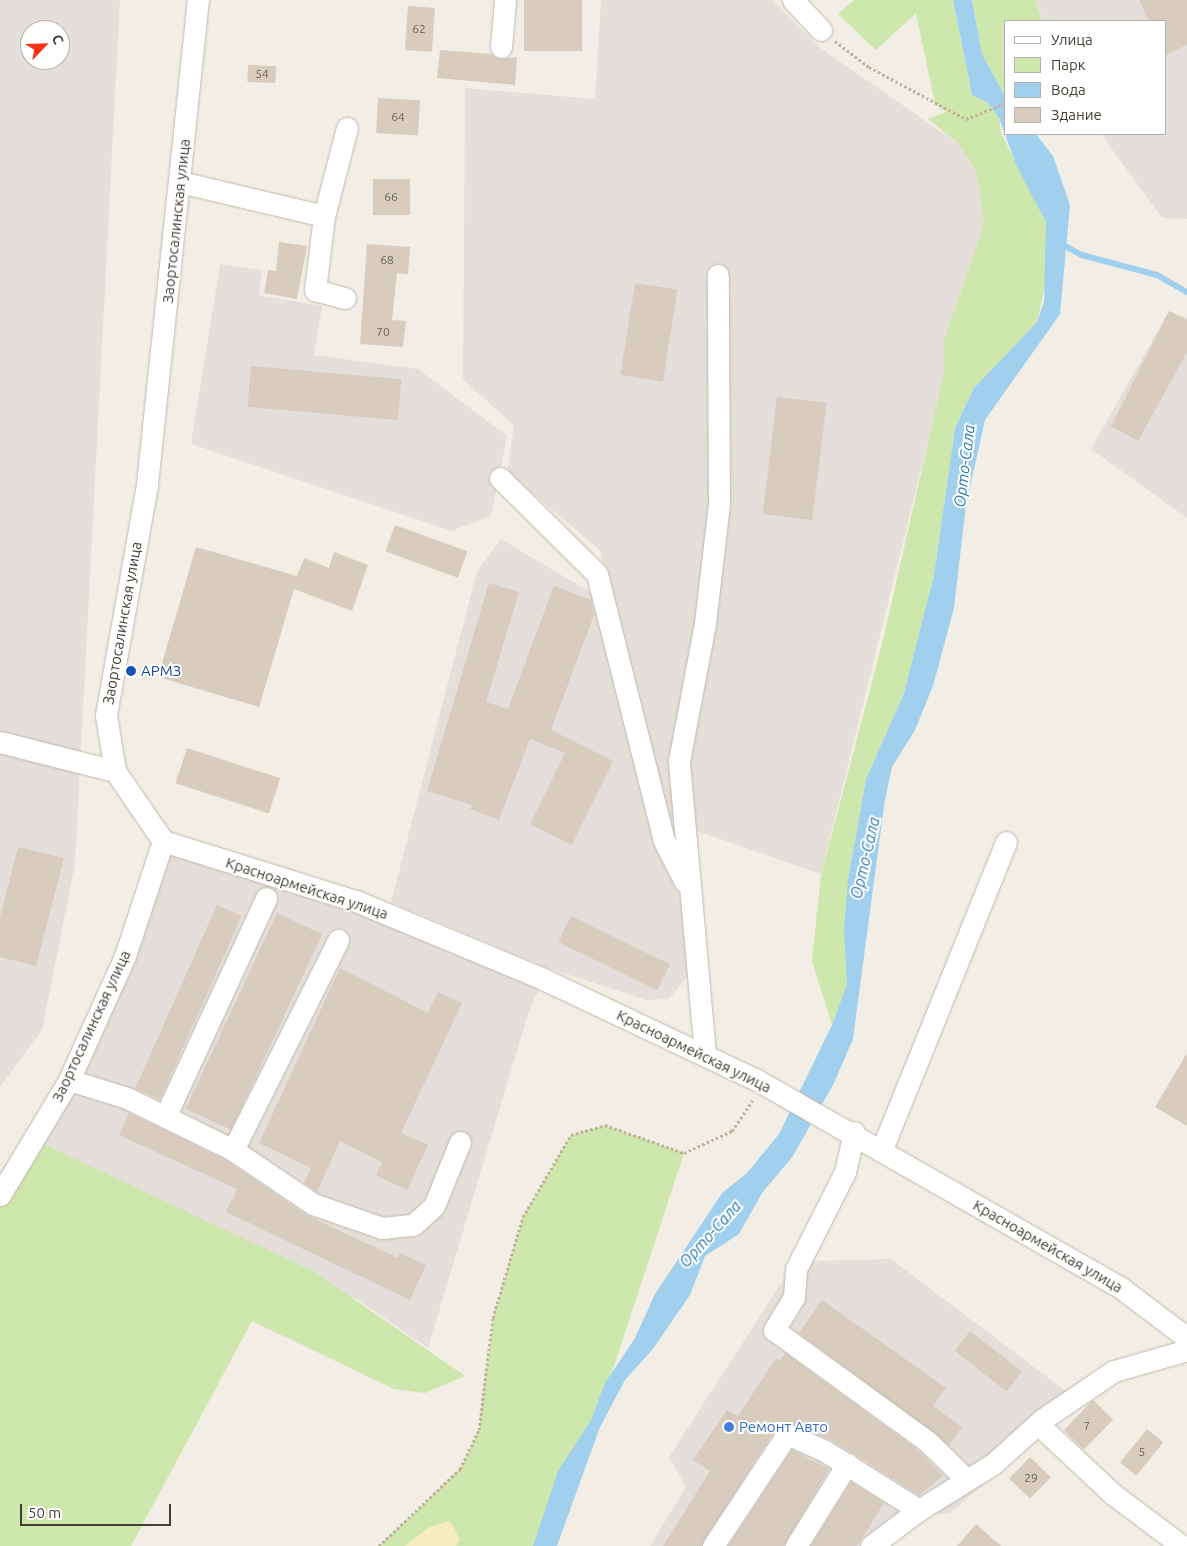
<!DOCTYPE html>
<html>
<head>
<meta charset="utf-8">
<style>
	body { margin:0 }
	#map { position:relative; width:1187px; height:1546px; overflow:hidden; background:#f2eee5; font-family:Ubuntu,sans-serif }
	div>[style] { position:absolute }
	.industrial>* { inset:0; background:#e4dfda }
	.green>* { inset:0; background:#cee7ad }
	.sand>* { inset:0; background:#f7ebc0 }
	.water>* { inset:0; background:#a1d0ef }
	.stream>* { height:6px; margin:-3px; padding:0 3px; transform-origin:3px; border-radius:3px; background:#a1d0ef }
	.building>* { inset:0; background:#d7ccbd; transform-origin:0 0 }
	.path>* { height:3px; margin-top:-1.5px; transform-origin:0; background:repeating-linear-gradient(90deg,#bfb199 0 2.5px,transparent 0 5px) }
	.roads { filter:drop-shadow(0 0 1px #c1b8aa) drop-shadow(0 0 1px #c1b8aa) }
	.minor>* { height:21px; margin:-10.5px; padding:0 10.5px; transform-origin:10.5px; border-radius:10.5px; background:#fff }
	.dots>* { width:14px; height:14px; translate:-50% -50%; box-sizing:border-box; border:2px solid #fff; border-radius:50% }
	span { translate:-50% -50%; white-space:nowrap; text-align:center; line-height:1.15; -webkit-text-stroke:4px #fff; paint-order:stroke }
	.number-label { font-size:12px; color:#696256 }
	.number-label span { -webkit-text-stroke-width:0 }
	.street-label { font-size:15px; color:#443e34 }
	.transit-label { font-size:15px; color:#164399 }
	.left { translate:0 -50%; text-align:left }
	.shop-label { font-size:15px; color:#366cbe }
	.water-label { font-size:16px; color:#2f7baf; font-style:italic }
	.legend { position:absolute; left:1004px; top:20px; width:162px; height:115px; box-sizing:border-box; background:#fff; border:1px solid #b4b2ae; margin:0; padding:6px 9px; list-style:none; font-size:15px; color:#443e34 }
	.legend li { display:flex; align-items:center; gap:10px; height:25px }
	.legend b { width:25px; border:1px solid #b4b2ae }
	.north { position:absolute; left:20px; top:20px; width:50px; height:50px; box-sizing:border-box; background:#fff; border:1px solid #b4b2ae; border-radius:50%; rotate:66deg; font-size:14px; font-weight:700; line-height:20px; text-align:center; color:#443e34 }
	.north::after { content:''; display:block; margin:auto; width:18px; height:22px; background:#f83415; clip-path:polygon(50% 0,100% 100%,50% 72%,0 100%) }
	.scale { position:absolute; left:20px; top:1504px; width:151px; height:22px; box-sizing:border-box; border:2px solid #443e34; border-top:0; padding-left:6px; font-size:15px; line-height:18px; white-space:nowrap; color:#443e34; -webkit-text-stroke:4px #fff; paint-order:stroke }
</style>
</head>
<body>
<div id="map">
	<div class="industrial">
		<div style="clip-path:polygon(evenodd,0 0,120px 0,75px 864px,42px 1030px,0 1087px,0 0,30px 30px,60px 30px,60px 60px,30px 60px,30px 30px)"></div>
		<div style="clip-path:polygon(601px 0,772px 0,819px 47px,960px 145px,977px 175px,984px 225px,944px 339px,945px 373px,821px 874px,668px 821px,600px 550px,507px 472px,514px 425px,463px 380px,465px 88px,595px 99px)"></div>
		<div style="clip-path:polygon(1035px 0,1187px 0,1187px 219px,1162px 218px,1101px 134px,1166px 134px,1166px 21px,1043px 21px)"></div>
		<div style="clip-path:polygon(220px 264px,262px 270px,259px 295px,322px 306px,314px 355px,418px 369px,507px 436px,491px 516px,451px 531px,191px 444px)"></div>
		<div style="clip-path:polygon(1169px 311px,1187px 318px,1187px 518px,1091px 449px)"></div>
		<div style="clip-path:polygon(501px 539px,597px 596px,682px 887px,691px 972px,669px 999px,646px 1000px,548px 968px,391px 902px,477px 571px)"></div>
		<div style="clip-path:polygon(163px 841px,543px 979px,528px 1014px,428px 1348px,358px 1300px,35px 1140px)"></div>
		<div style="clip-path:polygon(800px 1254px,812px 1261px,891px 1259px,1075px 1398px,1036px 1440px,950px 1513px,925px 1516px,888px 1546px,650px 1546px,686px 1487px,669px 1457px)"></div>
	</div>
	<div class="green">
		<div style="clip-path:polygon(854px 0,953px 0,972px 95px,987px 102px,999px 118px,1001px 133px,1046px 222px,1046px 281px,1037px 322px,974px 388px,955px 428px,934px 575px,904px 693px,866px 779px,848px 880px,847px 984px,832px 1025px,812px 961px,821px 875px,883px 640px,944px 373px,944px 339px,984px 225px,977px 174px,960px 145px,928px 119px,946px 112px,935px 104px,916px 13px,876px 50px,838px 14px)"></div>
		<div style="clip-path:polygon(972px 0,1035px 0,1042px 21px,1006px 21px,1006px 98px,982px 54px)"></div>
		<div style="clip-path:polygon(605px 1125px,684px 1153px,555px 1546px,379px 1546px,460px 1469px,479px 1430px,493px 1318px,523px 1217px,571px 1135px)"></div>
		<div style="clip-path:polygon(35px 1140px,315px 1272px,465px 1376px,425px 1393px,394px 1389px,252px 1321px,131px 1546px,0 1546px,0 1197px)"></div>
	</div>
	<div class="sand">
		<div style="clip-path:polygon(450px 1521px,460px 1539px,456px 1546px,405px 1546px,429px 1527px)"></div>
	</div>
	<div class="water">
		<div style="clip-path:polygon(953px 0,972px 0,982px 54px,1006px 98px,1006px 134px,1036px 134px,1053px 156px,1070px 205px,1060px 314px,985px 420px,966px 505px,954px 608px,933px 686px,915px 730px,892px 767px,885px 799px,853px 1039px,834px 1083px,793px 1156px,762px 1193px,739px 1234px,705px 1256px,690px 1295px,653px 1349px,625px 1380px,600px 1427px,557px 1546px,533px 1546px,558px 1471px,591px 1420px,605px 1383px,635px 1338px,655px 1294px,722px 1193px,747px 1173px,779px 1134px,832px 1025px,847px 984px,844px 929px,848px 880px,866px 779px,904px 693px,934px 575px,955px 428px,974px 388px,1037px 322px,1044px 302px,1046px 222px,1017px 167px,999px 118px,987px 102px,972px 95px)"></div>
	</div>
	<div class="stream">
		<div style="left:1061px;top:244px;width:24px;rotate:28deg"></div>
		<div style="left:1082px;top:255px;width:78px;rotate:14.9deg"></div>
		<div style="left:1157px;top:275px;width:34px;rotate:30deg"></div>
	</div>
	<div class="building">
		<div style="left:524px;top:0;width:58px;height:51px"></div>
		<div style="clip-path:polygon(1139px 0,1187px 0,1187px 45px,1166px 55px,1166px 21px,1149px 21px)"></div>
		<div style="left:408px;top:6px;width:27px;height:44px;rotate:4deg"></div>
		<div style="clip-path:polygon(440px 50px,491px 54px,500px 59px,517px 57px,515px 85px,437px 78px)"></div>
		<div style="left:248px;top:65px;width:28px;height:17px;rotate:2deg"></div>
		<div style="left:378px;top:98px;width:42px;height:35px;rotate:3deg"></div>
		<div style="left:373px;top:179px;width:37px;height:36px"></div>
		<div style="clip-path:polygon(279px 242px,307px 246px,297px 299px,264px 293px,268px 270px,276px 271px)"></div>
		<div style="clip-path:polygon(367px 244px,410px 247px,408px 274px,397px 273px,392px 320px,406px 321px,403px 347px,360px 344px)"></div>
		<div style="left:635px;top:283px;width:43px;height:93px;rotate:9deg"></div>
		<div style="clip-path:polygon(1169px 311px,1187px 320px,1187px 352px,1138px 441px,1111px 426px)"></div>
		<div style="left:251px;top:366px;width:151px;height:41px;rotate:5deg"></div>
		<div style="left:777px;top:397px;width:50px;height:118px;rotate:7deg"></div>
		<div style="left:395px;top:525px;width:77px;height:28px;rotate:20deg"></div>
		<div style="clip-path:polygon(196px 547px,297px 576px,304px 558px,329px 568px,334px 552px,368px 565px,352px 611px,294px 589px,259px 707px,158px 677px)"></div>
		<div style="clip-path:polygon(489px 583px,519px 592px,486px 702px,508px 709px,554px 586px,591px 600px,594px 615px,551px 730px,613px 761px,572px 845px,530px 824px,565px 753px,530px 739px,499px 820px,470px 809px,472px 805px,427px 791px)"></div>
		<div style="left:187px;top:748px;width:98px;height:37px;rotate:18deg"></div>
		<div style="clip-path:polygon(18px 847px,64px 858px,36px 966px,0 957px,0 917px)"></div>
		<div style="left:217px;top:905px;width:27px;height:201px;rotate:24deg"></div>
		<div style="left:277px;top:913px;width:50px;height:216px;rotate:25deg"></div>
		<div style="left:571px;top:916px;width:110px;height:29px;rotate:26deg"></div>
		<div style="clip-path:polygon(340px 968px,428px 1013px,438px 992px,462px 1003px,401px 1133px,428px 1145px,407px 1190px,376px 1175px,382px 1162px,340px 1141px,317px 1192px,304px 1183px,311px 1168px,259px 1143px)"></div>
		<div style="clip-path:polygon(1187px 1053px,1187px 1126px,1155px 1107px)"></div>
		<div style="clip-path:polygon(129px 1113px,227px 1161px,306px 1215px,398px 1258px,400px 1253px,426px 1265px,410px 1300px,226px 1212px,237px 1189px,119px 1135px)"></div>
		<div style="clip-path:polygon(822px 1300px,946px 1388px,933px 1406px,962px 1427px,949px 1445px,799px 1333px)"></div>
		<div style="left:970px;top:1331px;width:66px;height:25px;rotate:38deg"></div>
		<div style="clip-path:polygon(785px 1353px,919px 1451px,943px 1476px,919px 1495px,832px 1440px,786px 1422px,777px 1427px,701px 1546px,663px 1546px,710px 1471px,693px 1460px,727px 1410px,738px 1416px,776px 1358px,780px 1360px)"></div>
		<div style="left:1093px;top:1400px;width:28px;height:42px;rotate:44deg"></div>
		<div style="left:1147px;top:1429px;width:21px;height:43px;rotate:39deg"></div>
		<div style="clip-path:polygon(792px 1450px,829px 1469px,784px 1546px,728px 1546px)"></div>
		<div style="left:1030px;top:1457px;width:29px;height:30px;rotate:44deg"></div>
		<div style="clip-path:polygon(851px 1482px,884px 1503px,857px 1546px,811px 1546px)"></div>
		<div style="clip-path:polygon(976px 1524px,1001px 1546px,957px 1546px)"></div>
	</div>
	<div class="path">
		<div style="left:835px;top:41px;width:43px;rotate:37.4deg"></div>
		<div style="left:869px;top:67px;width:110px;rotate:28.2deg"></div>
		<div style="left:966px;top:119px;width:43px;rotate:-21.8deg"></div>
		<div style="left:379px;top:1546px;width:112px;rotate:-43.5deg"></div>
		<div style="left:460px;top:1469px;width:43px;rotate:-64deg"></div>
		<div style="left:479px;top:1430px;width:113px;rotate:-82.9deg"></div>
		<div style="left:493px;top:1318px;width:105px;rotate:-73.5deg"></div>
		<div style="left:523px;top:1217px;width:95px;rotate:-59.7deg"></div>
		<div style="left:571px;top:1135px;width:35px;rotate:-16deg"></div>
		<div style="left:605px;top:1125px;width:84px;rotate:19.5deg"></div>
		<div style="left:684px;top:1153px;width:53px;rotate:-24.6deg"></div>
		<div style="left:732px;top:1131px;width:37px;rotate:-56deg"></div>
	</div>
	<div class="roads">
		<div class="minor">
			<div style="left:793px;top:0;width:41px;rotate:47deg"></div>
			<div style="left:501px;top:47px;width:47px;rotate:-85.1deg"></div>
			<div style="left:180px;top:182px;width:148px;rotate:13.3deg"></div>
			<div style="left:324px;top:216px;width:75px;rotate:96.9deg"></div>
			<div style="left:315px;top:290px;width:31px;rotate:15deg"></div>
			<div style="left:324px;top:216px;width:91px;rotate:-75.4deg"></div>
			<div style="left:500px;top:478px;width:136px;rotate:44.7deg"></div>
			<div style="left:597px;top:574px;width:275px;rotate:75.9deg"></div>
			<div style="left:664px;top:841px;width:46px;rotate:62.9deg"></div>
			<div style="left:0;top:742px;width:119px;rotate:14.2deg"></div>
			<div style="left:163px;top:841px;width:202px;rotate:17.3deg"></div>
			<div style="left:356px;top:901px;width:203px;rotate:22.6deg"></div>
			<div style="left:543px;top:979px;width:234px;rotate:25.3deg"></div>
			<div style="left:755px;top:1079px;width:421px;rotate:29.7deg"></div>
			<div style="left:1121px;top:1288px;width:83px;rotate:37.1deg"></div>
			<div style="left:705px;top:1054px;width:294px;rotate:-95.1deg"></div>
			<div style="left:679px;top:761px;width:140px;rotate:-79.3deg"></div>
			<div style="left:705px;top:623px;width:120px;rotate:-83.3deg"></div>
			<div style="left:719px;top:504px;width:229px;rotate:-90.3deg"></div>
			<div style="left:69px;top:1080px;width:61px;rotate:17.2deg"></div>
			<div style="left:127px;top:1098px;width:118px;rotate:26.1deg"></div>
			<div style="left:233px;top:1150px;width:97px;rotate:34deg"></div>
			<div style="left:313px;top:1204px;width:73px;rotate:19.2deg"></div>
			<div style="left:382px;top:1228px;width:31px;rotate:-6deg"></div>
			<div style="left:413px;top:1225px;width:28px;rotate:-42deg"></div>
			<div style="left:434px;top:1206px;width:69px;rotate:-67.9deg"></div>
			<div style="left:165px;top:1117px;width:241px;rotate:-65.2deg"></div>
			<div style="left:854px;top:1132px;width:41px;rotate:102.7deg"></div>
			<div style="left:845px;top:1172px;width:109px;rotate:116.8deg"></div>
			<div style="left:796px;top:1269px;width:28px;rotate:94deg"></div>
			<div style="left:794px;top:1297px;width:39px;rotate:121deg"></div>
			<div style="left:774px;top:1330px;width:189px;rotate:36deg"></div>
			<div style="left:927px;top:1441px;width:56px;rotate:44.3deg"></div>
			<div style="left:882px;top:1149px;width:331px;rotate:-68deg"></div>
			<div style="left:233px;top:1150px;width:235px;rotate:-63.4deg"></div>
			<div style="left:0;top:1195px;width:134px;rotate:-59deg"></div>
			<div style="left:69px;top:1080px;width:136px;rotate:-65.7deg"></div>
			<div style="left:125px;top:956px;width:121px;rotate:-71.7deg"></div>
			<div style="left:163px;top:841px;width:85px;rotate:-124.4deg"></div>
			<div style="left:115px;top:771px;width:57px;rotate:-99.1deg"></div>
			<div style="left:106px;top:715px;width:235px;rotate:-79.9deg"></div>
			<div style="left:147px;top:484px;width:487px;rotate:-84deg"></div>
			<div style="left:1038px;top:1424px;width:104px;rotate:43.1deg"></div>
			<div style="left:1114px;top:1495px;width:85px;rotate:36.9deg"></div>
			<div style="left:713px;top:1546px;width:134px;rotate:-56.5deg"></div>
			<div style="left:787px;top:1434px;width:42px;rotate:24.1deg"></div>
			<div style="left:825px;top:1451px;width:111px;rotate:32.1deg"></div>
			<div style="left:796px;top:1546px;width:97px;rotate:-58.1deg"></div>
			<div style="left:871px;top:1546px;width:60px;rotate:-36.9deg"></div>
			<div style="left:919px;top:1510px;width:87px;rotate:-31.9deg"></div>
			<div style="left:993px;top:1464px;width:67px;rotate:-42deg"></div>
			<div style="left:1043px;top:1419px;width:86px;rotate:-34.1deg"></div>
			<div style="left:1114px;top:1371px;width:76px;rotate:-16deg"></div>
		</div>
	</div>
	<div class="dots">
		<div style="left:131px;top:671px;background:#1a4fb4"></div>
		<div style="left:729px;top:1427px;background:#3f7fe0"></div>
	</div>
	<div class="number-label">
		<span style="left:419px;top:29px">62</span>
		<span style="left:262px;top:74px">54</span>
		<span style="left:398px;top:117px">64</span>
		<span style="left:391px;top:197px">66</span>
		<span style="left:387px;top:260px">68</span>
		<span style="left:383px;top:332px">70</span>
		<span style="left:1087px;top:1426px">7</span>
		<span style="left:1142px;top:1452px">5</span>
		<span style="left:1031px;top:1478px">29</span>
	</div>
	<div class="street-label">
		<span style="left:176px;top:221px;rotate:-84deg">Заортосалинская улица</span>
		<span style="left:122px;top:623px;rotate:-80deg">Заортосалинская улица</span>
		<span style="left:307px;top:888px;rotate:18deg">Красноармейская улица</span>
		<span style="left:91px;top:1026px;rotate:-65deg">Заортосалинская улица</span>
		<span style="left:694px;top:1051px;rotate:26deg">Красноармейская улица</span>
		<span style="left:1048px;top:1246px;rotate:30deg">Красноармейская улица</span>
	</div>
	<div class="transit-label">
		<span class="left" style="left:141px;top:671px">АРМЗ</span>
	</div>
	<div class="shop-label">
		<span class="left" style="left:739px;top:1427px">Ремонт Авто</span>
	</div>
	<div class="water-label">
		<span style="left:964px;top:466px;rotate:-83deg">Орто-Сала</span>
		<span style="left:865px;top:858px;rotate:-77deg">Орто-Сала</span>
		<span style="left:710px;top:1234px;rotate:-48deg">Орто-Сала</span>
	</div>
	<ul class="legend">
	<li><b style="height:6px;background:#fff"></b>Улица</li>
	<li><b style="height:14px;background:#cee7ad"></b>Парк</li>
	<li><b style="height:14px;background:#a1d0ef"></b>Вода</li>
	<li><b style="height:14px;background:#d7ccbd"></b>Здание</li>
	</ul>
	<div class="north">С</div>
	<div class="scale">50 m</div>
</div>
</body>
</html>
